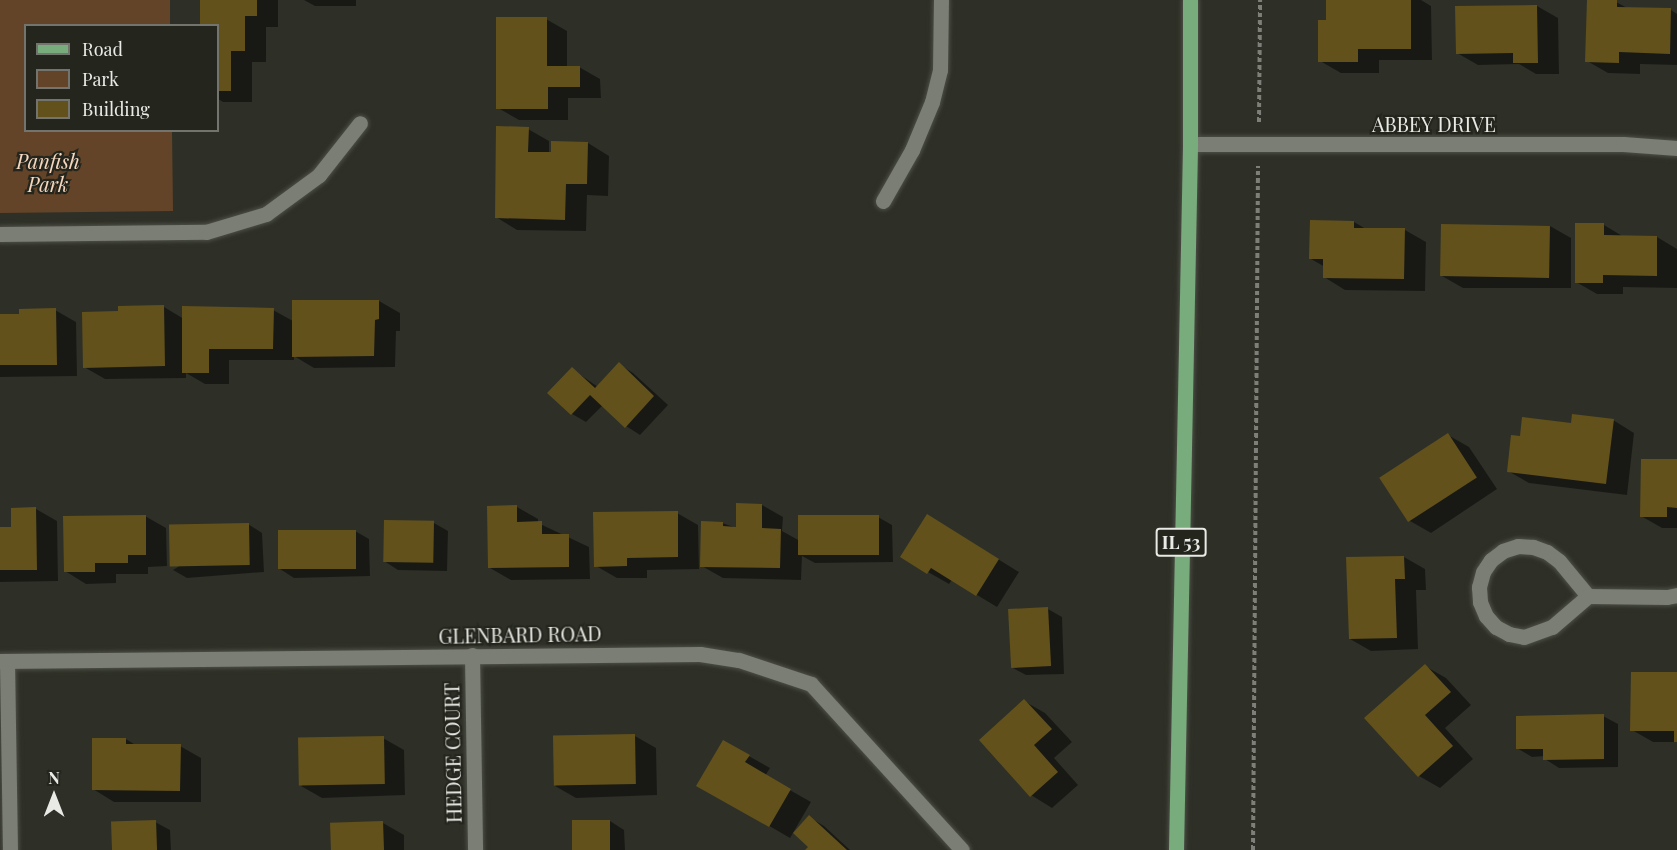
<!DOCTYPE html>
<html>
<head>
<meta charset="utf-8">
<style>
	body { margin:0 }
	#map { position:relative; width:1677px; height:850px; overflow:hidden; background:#2e3027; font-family:"Playfair Display",serif }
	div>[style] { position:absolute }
	.green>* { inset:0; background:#644428 }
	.shadow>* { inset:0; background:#0007 }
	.building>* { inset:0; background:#63511c; transform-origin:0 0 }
	.path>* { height:4px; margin-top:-2px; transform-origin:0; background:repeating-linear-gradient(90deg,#7d7f78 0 4.5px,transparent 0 7.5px) }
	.roads { filter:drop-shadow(0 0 2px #4d4f47) drop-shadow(0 0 2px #4d4f47) }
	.minor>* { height:15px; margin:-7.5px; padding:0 7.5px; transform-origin:7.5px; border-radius:7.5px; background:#7b7e74 }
	.primary>* { height:15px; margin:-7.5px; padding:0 7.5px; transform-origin:7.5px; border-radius:7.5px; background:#79ac7c }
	span { translate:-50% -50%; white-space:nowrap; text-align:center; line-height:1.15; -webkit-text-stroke:4.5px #24261e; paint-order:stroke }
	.shield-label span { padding:2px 4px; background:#24261e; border:2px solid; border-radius:4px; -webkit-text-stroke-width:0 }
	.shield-label { font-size:18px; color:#e9eae5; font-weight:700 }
	.street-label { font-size:20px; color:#e9eae5 }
	.park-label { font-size:20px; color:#f7d8be; font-style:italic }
	.legend { position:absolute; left:24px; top:24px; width:195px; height:108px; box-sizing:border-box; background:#24261e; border:2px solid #73746e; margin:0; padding:8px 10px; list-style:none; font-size:18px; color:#e9eae5 }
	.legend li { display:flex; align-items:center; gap:12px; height:30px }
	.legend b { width:30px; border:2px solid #73746e }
	.north { position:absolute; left:24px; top:766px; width:60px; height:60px; -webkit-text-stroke:4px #24261e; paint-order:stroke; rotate:0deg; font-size:16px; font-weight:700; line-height:24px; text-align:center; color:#e9eae5 }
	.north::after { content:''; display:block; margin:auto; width:21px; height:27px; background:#e9eae5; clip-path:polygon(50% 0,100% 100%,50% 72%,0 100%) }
</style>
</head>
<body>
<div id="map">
	<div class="green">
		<div style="clip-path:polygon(0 0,170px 0,170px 25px,26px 26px,26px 130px,172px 131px,173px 211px,0 213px)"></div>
	</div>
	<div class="shadow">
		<div style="clip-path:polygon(202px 0,278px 0,278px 27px,266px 27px,266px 62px,252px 62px,252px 102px,223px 102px,218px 99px,218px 26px)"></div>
		<div style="clip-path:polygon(304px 0,356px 0,356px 6px,315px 6px)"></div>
		<div style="clip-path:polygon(1327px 0,1421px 0,1431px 6px,1432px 60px,1379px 60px,1379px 73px,1341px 73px,1320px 61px,1327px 21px)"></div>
		<div style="clip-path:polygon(1616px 2px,1629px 9px,1671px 10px,1677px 14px,1677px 65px,1640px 64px,1640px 74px,1608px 73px,1587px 61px)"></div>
		<div style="clip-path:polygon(1537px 6px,1558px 18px,1559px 74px,1536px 74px,1519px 64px,1478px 65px,1457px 53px)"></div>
		<div style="clip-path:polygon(546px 19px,567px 31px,567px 67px,579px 67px,600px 79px,601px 98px,568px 98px,568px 120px,519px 120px,498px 108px)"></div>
		<div style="clip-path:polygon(528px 129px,549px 141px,549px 153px,588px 143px,609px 156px,608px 196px,587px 195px,586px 231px,517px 230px,496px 217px)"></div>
		<div style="clip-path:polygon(1354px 222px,1366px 229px,1405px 230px,1426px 242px,1425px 291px,1345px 290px,1324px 277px,1325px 267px,1311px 259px)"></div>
		<div style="clip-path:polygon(1604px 225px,1624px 237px,1657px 237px,1677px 249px,1677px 288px,1623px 287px,1623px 294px,1597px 294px,1576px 282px)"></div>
		<div style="clip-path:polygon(1550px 226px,1571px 238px,1571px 288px,1463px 288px,1442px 276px)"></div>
		<div style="clip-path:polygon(379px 301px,400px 313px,400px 331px,396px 331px,395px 367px,314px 368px,294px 356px,294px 360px,229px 360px,229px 384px,205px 384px,186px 373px,186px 378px,105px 379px,84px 367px,119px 313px,164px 307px,184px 319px,273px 310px,293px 321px)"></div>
		<div style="clip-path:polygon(55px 310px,76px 322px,77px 376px,0 377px,0 316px)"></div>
		<div style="clip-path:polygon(619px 364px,633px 373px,668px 405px,640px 435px,626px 426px,603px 405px,586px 422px,572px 414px,550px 393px,572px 369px,598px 387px)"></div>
		<div style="clip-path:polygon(1613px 420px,1634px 433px,1627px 495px,1529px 483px,1508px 471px,1521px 438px,1572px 425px)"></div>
		<div style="clip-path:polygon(1448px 435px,1469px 447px,1497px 489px,1431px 533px,1410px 521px)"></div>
		<div style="clip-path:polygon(1677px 461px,1677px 528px,1662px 528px,1641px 516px)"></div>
		<div style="clip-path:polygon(762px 505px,783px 517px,782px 531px,800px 541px,878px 517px,892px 525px,893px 562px,815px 563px,802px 556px,801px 580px,723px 578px,700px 565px,722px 523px,737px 528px)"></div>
		<div style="clip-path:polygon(517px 507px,538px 519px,538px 523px,589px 547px,590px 579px,511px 580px,490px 568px)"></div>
		<div style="clip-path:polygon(36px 509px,57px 521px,58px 581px,0 582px,0 529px,13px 529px)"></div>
		<div style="clip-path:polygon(677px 513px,698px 525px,699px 569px,647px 570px,647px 578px,617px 578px,596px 566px)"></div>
		<div style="clip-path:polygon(145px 516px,166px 528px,167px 566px,148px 567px,148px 574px,116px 574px,116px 583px,86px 584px,65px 571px)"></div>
		<div style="clip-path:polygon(434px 523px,448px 531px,447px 571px,398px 570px,384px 561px)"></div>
		<div style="clip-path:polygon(248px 524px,262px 533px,264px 572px,187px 578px,173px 570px)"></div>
		<div style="clip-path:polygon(948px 528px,1019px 572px,997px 607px,952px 580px,949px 584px,928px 572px)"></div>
		<div style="clip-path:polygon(355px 531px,369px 539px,370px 576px,294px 578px,280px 569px)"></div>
		<div style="clip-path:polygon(1404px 557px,1425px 569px,1426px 590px,1416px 590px,1418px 649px,1371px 651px,1350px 639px)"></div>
		<div style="clip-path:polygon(1048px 609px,1062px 617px,1064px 674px,1026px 675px,1011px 667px)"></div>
		<div style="clip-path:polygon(1425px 666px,1446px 678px,1471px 705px,1445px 728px,1473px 759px,1440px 788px,1419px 776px)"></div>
		<div style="clip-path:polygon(1677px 674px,1677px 742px,1653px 742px,1632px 730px)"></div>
		<div style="clip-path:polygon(1024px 701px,1045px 713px,1072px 742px,1054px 758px,1078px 785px,1052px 808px,1031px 795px)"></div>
		<div style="clip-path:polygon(1603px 716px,1618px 724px,1618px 767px,1559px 768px,1545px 759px,1545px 756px,1532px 757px,1517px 748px)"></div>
		<div style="clip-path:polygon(635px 736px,656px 748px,657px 795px,576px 798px,555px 786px)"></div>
		<div style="clip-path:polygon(383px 738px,404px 750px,405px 795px,322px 798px,301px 786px)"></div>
		<div style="clip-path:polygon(126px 739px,137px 746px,180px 746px,201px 758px,201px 802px,114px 802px,93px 789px)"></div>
		<div style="clip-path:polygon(724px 742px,770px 768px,765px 776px,811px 802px,790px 838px,698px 785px)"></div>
		<div style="clip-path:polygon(809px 817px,824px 826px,850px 850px,807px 850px,810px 847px)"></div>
		<div style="clip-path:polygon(610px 821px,624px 830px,625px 850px,573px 850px)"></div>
		<div style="clip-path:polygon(155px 822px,170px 830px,171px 850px,114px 850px)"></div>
		<div style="clip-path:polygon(383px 823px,404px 835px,404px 850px,332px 850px)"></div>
	</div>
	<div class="building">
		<div style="clip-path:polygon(200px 0,257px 0,257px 16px,245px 16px,245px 51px,231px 51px,231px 91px,218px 91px,218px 26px,200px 26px)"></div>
		<div style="clip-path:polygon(1326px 0,1411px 0,1411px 49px,1358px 49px,1358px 62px,1318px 62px,1318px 20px,1326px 20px)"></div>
		<div style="clip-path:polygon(1587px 0,1617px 0,1617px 7px,1671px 8px,1670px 54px,1619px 52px,1619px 63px,1585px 62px)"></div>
		<div style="clip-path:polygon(1537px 5px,1538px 63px,1513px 63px,1513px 53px,1456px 54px,1455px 6px)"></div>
		<div style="clip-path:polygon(496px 17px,547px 17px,547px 66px,580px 66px,580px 87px,548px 87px,548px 109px,496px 109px)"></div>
		<div style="clip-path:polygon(496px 126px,529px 127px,528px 152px,551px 152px,551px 141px,588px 142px,587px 184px,566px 184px,565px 220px,495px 218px)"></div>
		<div style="clip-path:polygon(1310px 220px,1354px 221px,1354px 228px,1405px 228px,1404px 279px,1323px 278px,1323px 259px,1309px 259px)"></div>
		<div style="clip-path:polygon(1575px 223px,1604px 223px,1604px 235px,1657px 236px,1657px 276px,1603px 275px,1603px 283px,1575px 283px)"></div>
		<div style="left:1441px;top:224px;width:109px;height:52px;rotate:1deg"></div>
		<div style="clip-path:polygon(292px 300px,379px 300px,379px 319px,375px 320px,374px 356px,292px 357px)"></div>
		<div style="clip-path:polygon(164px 305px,165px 366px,83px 368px,82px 312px,118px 311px,118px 306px)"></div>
		<div style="clip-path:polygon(182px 306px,274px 308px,273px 349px,209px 349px,209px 373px,182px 373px)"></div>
		<div style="clip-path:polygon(56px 308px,57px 365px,0 365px,0 314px,19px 314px,19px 309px)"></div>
		<div style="clip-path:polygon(619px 362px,654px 396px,625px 428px,590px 395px,571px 415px,547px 393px,572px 367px,595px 388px)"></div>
		<div style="clip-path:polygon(1572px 414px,1614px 419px,1606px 484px,1507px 472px,1511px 435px,1520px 436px,1522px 417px,1571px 423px)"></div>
		<div style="left:1448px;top:433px;width:53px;height:82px;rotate:57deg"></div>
		<div style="clip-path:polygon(1641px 459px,1677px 459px,1677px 508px,1667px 507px,1667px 517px,1640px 517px)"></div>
		<div style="clip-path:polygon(736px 503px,762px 504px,762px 528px,781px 529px,780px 568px,700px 567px,701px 521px,723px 522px,723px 526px,736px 527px)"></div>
		<div style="clip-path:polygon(517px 505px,517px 522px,542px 521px,542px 534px,569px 534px,569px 567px,488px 568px,487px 506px)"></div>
		<div style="clip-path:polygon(36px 507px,37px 570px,0 570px,0 527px,11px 527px,11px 508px)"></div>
		<div style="clip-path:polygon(678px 511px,678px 557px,627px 558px,627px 566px,594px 567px,593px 512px)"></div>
		<div style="clip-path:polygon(927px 514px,999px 559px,976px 596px,931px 568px,927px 574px,900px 557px)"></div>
		<div style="clip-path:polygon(146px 515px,146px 555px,128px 555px,128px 563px,95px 563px,95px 572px,64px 572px,63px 516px)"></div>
		<div style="left:879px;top:515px;width:40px;height:81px;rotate:90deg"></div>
		<div style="left:384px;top:520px;width:50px;height:42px;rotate:1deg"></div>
		<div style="left:249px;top:523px;width:42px;height:80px;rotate:89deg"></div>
		<div style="left:356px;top:530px;width:39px;height:78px;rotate:90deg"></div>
		<div style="clip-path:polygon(1404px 556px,1405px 579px,1395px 579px,1397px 638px,1349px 639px,1346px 557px)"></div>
		<div style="left:1048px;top:607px;width:59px;height:40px;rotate:87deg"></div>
		<div style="clip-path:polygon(1425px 664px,1451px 692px,1425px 715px,1453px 746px,1418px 777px,1364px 718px)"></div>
		<div style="clip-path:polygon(1631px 672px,1677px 672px,1677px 742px,1674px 742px,1674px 731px,1630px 731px)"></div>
		<div style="clip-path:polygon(1024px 699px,1052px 729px,1034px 745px,1058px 772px,1030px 797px,979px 740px)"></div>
		<div style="clip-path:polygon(1604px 714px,1604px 759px,1543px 760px,1543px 749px,1516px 749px,1516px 716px)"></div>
		<div style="left:635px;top:734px;width:50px;height:82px;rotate:89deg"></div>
		<div style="left:384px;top:736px;width:48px;height:86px;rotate:89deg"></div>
		<div style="clip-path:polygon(92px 738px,126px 738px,126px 744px,181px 744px,180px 791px,92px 790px)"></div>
		<div style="clip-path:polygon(723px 740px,750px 755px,745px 762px,791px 789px,769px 827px,696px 786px)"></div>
		<div style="clip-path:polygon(809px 815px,847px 850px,805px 850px,808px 847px,793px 833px)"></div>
		<div style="left:156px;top:820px;width:30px;height:45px;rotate:88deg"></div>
		<div style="left:572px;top:820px;width:38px;height:30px"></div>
		<div style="left:383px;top:821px;width:29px;height:53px;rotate:88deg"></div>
	</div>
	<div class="path">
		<div style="left:1259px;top:122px;width:122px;rotate:-89.5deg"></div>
		<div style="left:1253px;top:850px;width:684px;rotate:-89.58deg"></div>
	</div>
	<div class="roads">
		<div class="minor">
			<div style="left:1190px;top:144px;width:433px"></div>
			<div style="left:1623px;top:144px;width:54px;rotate:4.2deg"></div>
			<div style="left:883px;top:201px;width:59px;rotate:-60.4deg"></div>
			<div style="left:912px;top:150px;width:52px;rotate:-67.4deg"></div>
			<div style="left:932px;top:102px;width:33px;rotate:-76deg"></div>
			<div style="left:940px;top:70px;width:70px;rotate:-89.2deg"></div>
			<div style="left:0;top:234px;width:206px;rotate:-0.6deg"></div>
			<div style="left:206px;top:232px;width:63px;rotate:-16.7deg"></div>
			<div style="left:266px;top:214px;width:66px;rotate:-36.3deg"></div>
			<div style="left:319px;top:175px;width:66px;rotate:-51.7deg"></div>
			<div style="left:1588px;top:596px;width:45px;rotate:-129.6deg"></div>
			<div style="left:1559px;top:561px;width:15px;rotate:-143deg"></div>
			<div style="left:1547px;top:552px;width:15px;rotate:-160deg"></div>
			<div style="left:1533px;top:547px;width:15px;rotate:-176deg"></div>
			<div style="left:1518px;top:546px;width:16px;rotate:162deg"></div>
			<div style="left:1503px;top:551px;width:15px;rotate:143deg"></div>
			<div style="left:1491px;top:560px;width:14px;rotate:124deg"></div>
			<div style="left:1483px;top:572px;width:16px;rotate:105deg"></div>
			<div style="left:1479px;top:587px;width:15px;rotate:86deg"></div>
			<div style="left:1480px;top:602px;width:15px;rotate:67deg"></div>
			<div style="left:1486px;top:616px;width:15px;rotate:48deg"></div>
			<div style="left:1496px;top:627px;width:15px;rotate:28deg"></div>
			<div style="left:1509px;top:634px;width:15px;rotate:11deg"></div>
			<div style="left:1524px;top:637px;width:30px;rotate:-20deg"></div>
			<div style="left:1552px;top:627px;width:48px;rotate:-40.7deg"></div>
			<div style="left:1588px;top:596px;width:79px;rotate:0.7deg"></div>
			<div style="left:1667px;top:597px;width:10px;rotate:-11deg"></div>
			<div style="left:472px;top:655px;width:195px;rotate:89.1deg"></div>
			<div style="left:0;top:661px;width:700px;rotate:-0.57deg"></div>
			<div style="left:700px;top:654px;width:39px;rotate:9deg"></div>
			<div style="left:739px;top:660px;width:76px;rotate:18.4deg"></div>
			<div style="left:811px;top:684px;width:224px;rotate:47.7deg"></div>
			<div style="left:7px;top:661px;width:189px;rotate:89.1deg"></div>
		</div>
		<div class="primary">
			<div style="left:1176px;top:850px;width:706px;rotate:-88.86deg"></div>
			<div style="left:1190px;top:144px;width:144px;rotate:-90deg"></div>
		</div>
	</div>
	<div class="shield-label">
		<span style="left:1181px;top:542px">IL 53</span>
	</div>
	<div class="street-label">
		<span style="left:1434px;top:123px">ABBEY DRIVE</span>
		<span style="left:520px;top:634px;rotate:-1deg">GLENBARD ROAD</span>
		<span style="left:452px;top:753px;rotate:-91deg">HEDGE COURT</span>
	</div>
	<div class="park-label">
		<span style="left:48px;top:172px">Panfish<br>Park</span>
	</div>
	<ul class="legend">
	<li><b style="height:8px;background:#79ac7c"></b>Road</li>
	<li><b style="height:16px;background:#644428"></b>Park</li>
	<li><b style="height:16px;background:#63511c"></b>Building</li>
	</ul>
	<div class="north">N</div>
</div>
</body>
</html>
